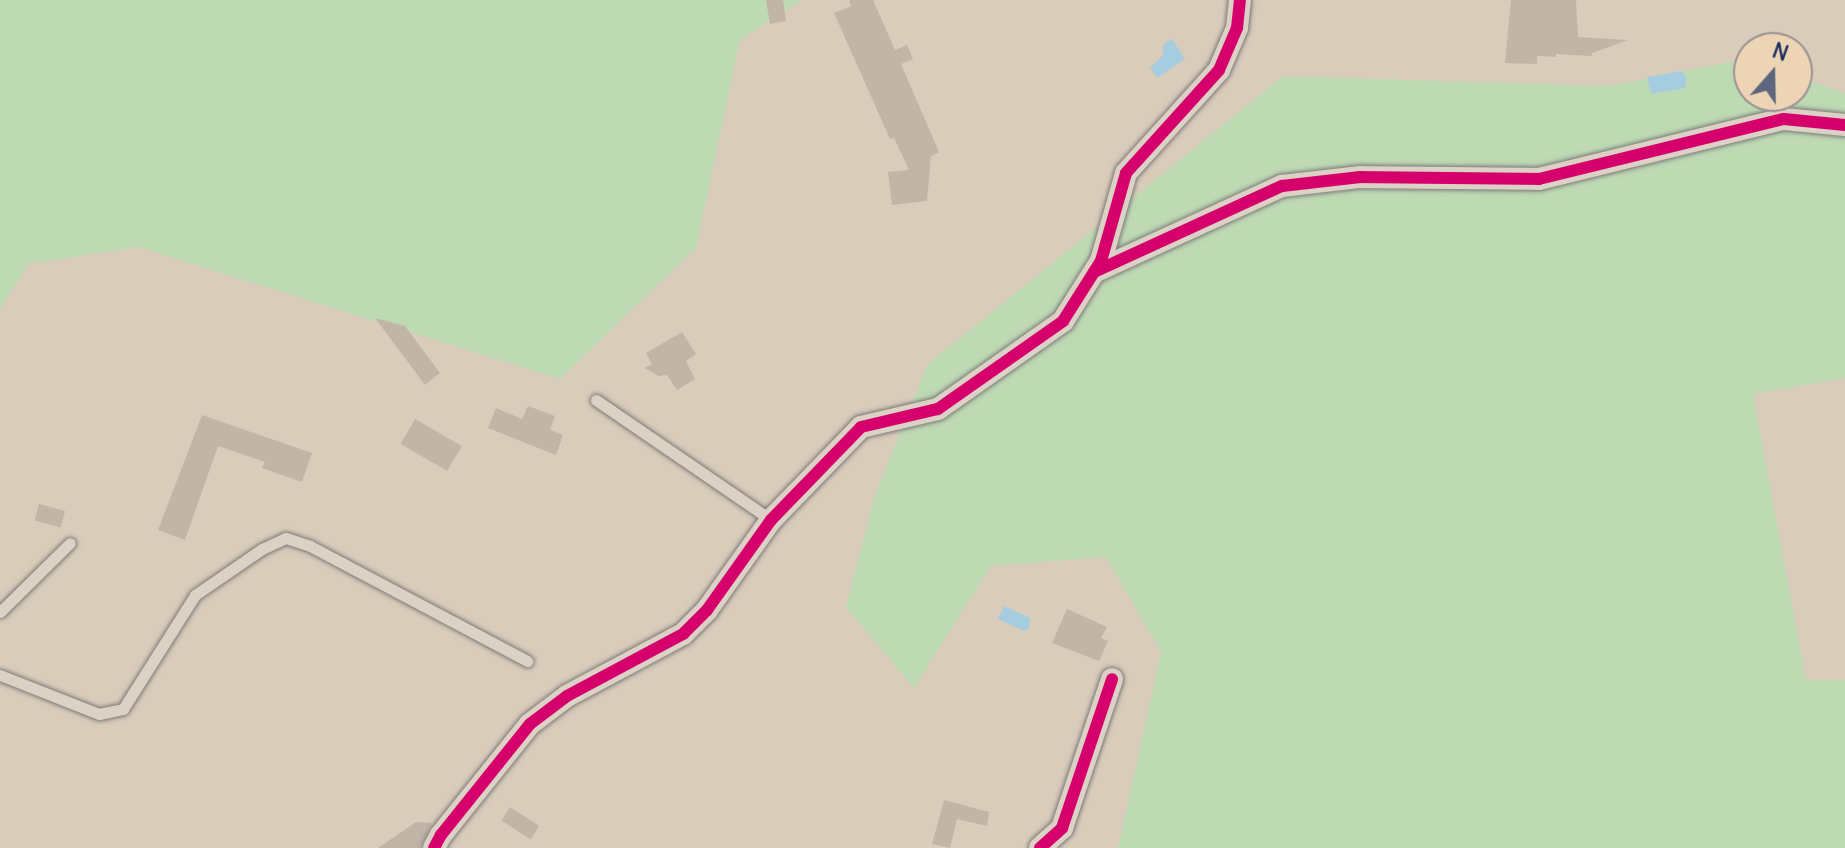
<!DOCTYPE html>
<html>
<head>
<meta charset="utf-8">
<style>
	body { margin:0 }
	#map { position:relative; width:1845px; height:848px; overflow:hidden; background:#daccba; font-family:Delius,sans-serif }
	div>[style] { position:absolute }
	.green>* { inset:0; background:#bedab3 }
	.water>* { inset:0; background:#a5cddf }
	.building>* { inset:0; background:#c0b5a7; transform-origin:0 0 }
	.roads { filter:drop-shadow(0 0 2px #7d7b7b) drop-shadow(0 0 2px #7d7b7b) }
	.lane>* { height:11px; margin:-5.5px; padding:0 5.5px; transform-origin:5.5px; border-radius:5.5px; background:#dbd1c5 }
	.street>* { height:22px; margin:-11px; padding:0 11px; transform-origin:11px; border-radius:11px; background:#dbd1c5 }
	.cycleway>* { height:12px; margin:-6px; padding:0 6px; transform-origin:6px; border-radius:6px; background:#d6006c }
	span { translate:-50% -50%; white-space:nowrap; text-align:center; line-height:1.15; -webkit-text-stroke:8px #edd4b5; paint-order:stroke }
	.north { position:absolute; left:1733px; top:32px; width:80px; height:80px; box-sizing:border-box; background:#edd4b5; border:2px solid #999292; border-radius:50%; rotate:20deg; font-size:22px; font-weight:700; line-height:32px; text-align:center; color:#1b2f5e }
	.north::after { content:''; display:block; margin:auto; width:28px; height:36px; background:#5e667e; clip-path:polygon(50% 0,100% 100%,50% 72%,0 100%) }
</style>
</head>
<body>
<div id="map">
	<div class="green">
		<div style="clip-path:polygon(0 0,802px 0,740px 40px,696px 248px,560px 379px,138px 247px,28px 264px,0 310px)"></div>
		<div style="clip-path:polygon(1745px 59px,1749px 61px,1749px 96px,1797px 96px,1797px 77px,1845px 93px,1845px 378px,1753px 394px,1806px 680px,1845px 680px,1845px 848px,1118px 848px,1161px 652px,1106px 557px,991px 566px,914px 688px,846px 607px,875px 495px,928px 364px,1283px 76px,1610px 86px)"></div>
	</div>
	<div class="water">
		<div style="clip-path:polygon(1172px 39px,1185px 59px,1157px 78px,1150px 68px,1163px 55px,1163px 45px)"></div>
		<div style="clip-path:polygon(1681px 71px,1687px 78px,1685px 88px,1651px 94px,1647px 77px)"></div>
		<div style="clip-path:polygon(1004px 606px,1030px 618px,1029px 629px,1024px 631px,998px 619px)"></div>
	</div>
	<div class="building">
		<div style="clip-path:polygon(766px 0,783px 0,786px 21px,770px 24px)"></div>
		<div style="clip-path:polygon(849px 0,873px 0,895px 50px,907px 45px,913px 59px,901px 64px,939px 152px,931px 156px,927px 201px,892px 205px,888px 172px,909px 170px,894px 138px,890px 139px,834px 13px,851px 6px)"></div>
		<div style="clip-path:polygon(1511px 0,1576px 0,1578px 37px,1628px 40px,1592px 53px,1592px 56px,1556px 54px,1556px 57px,1537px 56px,1537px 64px,1505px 63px)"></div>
		<div style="clip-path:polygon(375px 318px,405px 326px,440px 373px,425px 385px)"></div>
		<div style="clip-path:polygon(682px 332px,696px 354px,686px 361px,695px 379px,677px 390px,667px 375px,659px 376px,644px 368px,652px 364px,646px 353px)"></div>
		<div style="clip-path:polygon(528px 406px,555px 416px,550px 430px,563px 435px,556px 455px,488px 428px,496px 408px,522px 419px)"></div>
		<div style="clip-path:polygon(202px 415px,312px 453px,302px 482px,262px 468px,265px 462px,218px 446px,185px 540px,158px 530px)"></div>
		<div style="left:415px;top:419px;width:54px;height:29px;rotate:30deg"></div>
		<div style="left:39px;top:504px;width:27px;height:17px;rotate:15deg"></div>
		<div style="clip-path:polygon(1067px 609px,1107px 627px,1101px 638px,1108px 641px,1099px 661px,1052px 643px)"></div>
		<div style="clip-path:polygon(944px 800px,989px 812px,987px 826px,957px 819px,950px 848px,932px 844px)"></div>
		<div style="left:510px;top:807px;width:35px;height:16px;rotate:33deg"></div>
		<div style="clip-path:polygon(416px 822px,432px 823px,420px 848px,378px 848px)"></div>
	</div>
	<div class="roads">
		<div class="lane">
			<div style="left:596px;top:400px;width:212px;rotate:34.4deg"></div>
			<div style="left:0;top:612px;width:98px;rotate:-44.6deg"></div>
			<div style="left:0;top:675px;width:106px;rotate:21.5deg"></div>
			<div style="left:99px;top:714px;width:25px;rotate:-12deg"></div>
			<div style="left:123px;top:709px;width:135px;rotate:-57.7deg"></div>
			<div style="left:195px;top:595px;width:81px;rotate:-34.5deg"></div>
			<div style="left:262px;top:549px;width:26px;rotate:-25deg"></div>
			<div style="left:286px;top:538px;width:25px;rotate:18deg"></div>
			<div style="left:310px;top:546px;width:246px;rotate:27.9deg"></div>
		</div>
		<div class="street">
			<div style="left:1094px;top:272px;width:207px;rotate:-24.6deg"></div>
			<div style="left:1282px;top:186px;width:79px;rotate:-6.6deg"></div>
			<div style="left:1360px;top:177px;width:179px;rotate:0.6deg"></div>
			<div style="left:1539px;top:179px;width:252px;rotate:-13.8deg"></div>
			<div style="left:1784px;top:119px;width:61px;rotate:5.6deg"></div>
			<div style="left:434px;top:848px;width:15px;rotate:-62deg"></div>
			<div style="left:441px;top:835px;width:142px;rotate:-51.3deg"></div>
			<div style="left:530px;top:724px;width:46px;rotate:-37.1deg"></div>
			<div style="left:567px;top:696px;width:132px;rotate:-28.1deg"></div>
			<div style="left:683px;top:634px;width:34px;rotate:-45deg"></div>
			<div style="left:707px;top:610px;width:110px;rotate:-54.6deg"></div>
			<div style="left:771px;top:520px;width:129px;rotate:-45.9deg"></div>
			<div style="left:861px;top:427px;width:79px;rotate:-13.2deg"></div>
			<div style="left:938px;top:409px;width:153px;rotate:-35.1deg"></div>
			<div style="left:1063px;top:321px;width:71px;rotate:-57.7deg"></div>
			<div style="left:1101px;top:261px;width:91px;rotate:-74.1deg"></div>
			<div style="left:1126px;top:173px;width:139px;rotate:-47.9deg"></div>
			<div style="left:1219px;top:70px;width:46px;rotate:-66.8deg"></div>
			<div style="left:1237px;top:28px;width:28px;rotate:-84deg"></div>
			<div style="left:1040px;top:848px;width:30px;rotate:-42deg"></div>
			<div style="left:1062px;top:828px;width:157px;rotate:-71.4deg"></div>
		</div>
	</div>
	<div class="cycleway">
		<div style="left:1094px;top:272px;width:207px;rotate:-24.6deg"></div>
		<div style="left:1282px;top:186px;width:79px;rotate:-6.6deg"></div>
		<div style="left:1360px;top:177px;width:179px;rotate:0.6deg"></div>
		<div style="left:1539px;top:179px;width:252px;rotate:-13.8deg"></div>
		<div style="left:1784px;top:119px;width:61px;rotate:5.6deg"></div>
		<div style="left:434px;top:848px;width:15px;rotate:-62deg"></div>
		<div style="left:441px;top:835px;width:142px;rotate:-51.3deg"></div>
		<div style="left:530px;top:724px;width:46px;rotate:-37.1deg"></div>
		<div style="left:567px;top:696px;width:132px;rotate:-28.1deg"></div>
		<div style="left:683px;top:634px;width:34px;rotate:-45deg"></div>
		<div style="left:707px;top:610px;width:110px;rotate:-54.6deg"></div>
		<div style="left:771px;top:520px;width:129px;rotate:-45.9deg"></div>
		<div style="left:861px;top:427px;width:79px;rotate:-13.2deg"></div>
		<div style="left:938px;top:409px;width:153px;rotate:-35.1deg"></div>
		<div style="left:1063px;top:321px;width:71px;rotate:-57.7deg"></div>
		<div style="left:1101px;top:261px;width:91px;rotate:-74.1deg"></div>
		<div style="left:1126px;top:173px;width:139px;rotate:-47.9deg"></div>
		<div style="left:1219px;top:70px;width:46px;rotate:-66.8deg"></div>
		<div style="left:1237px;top:28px;width:28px;rotate:-84deg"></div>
		<div style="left:1040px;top:848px;width:30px;rotate:-42deg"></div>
		<div style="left:1062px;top:828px;width:157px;rotate:-71.4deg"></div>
	</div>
	<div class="north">N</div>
</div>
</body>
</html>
